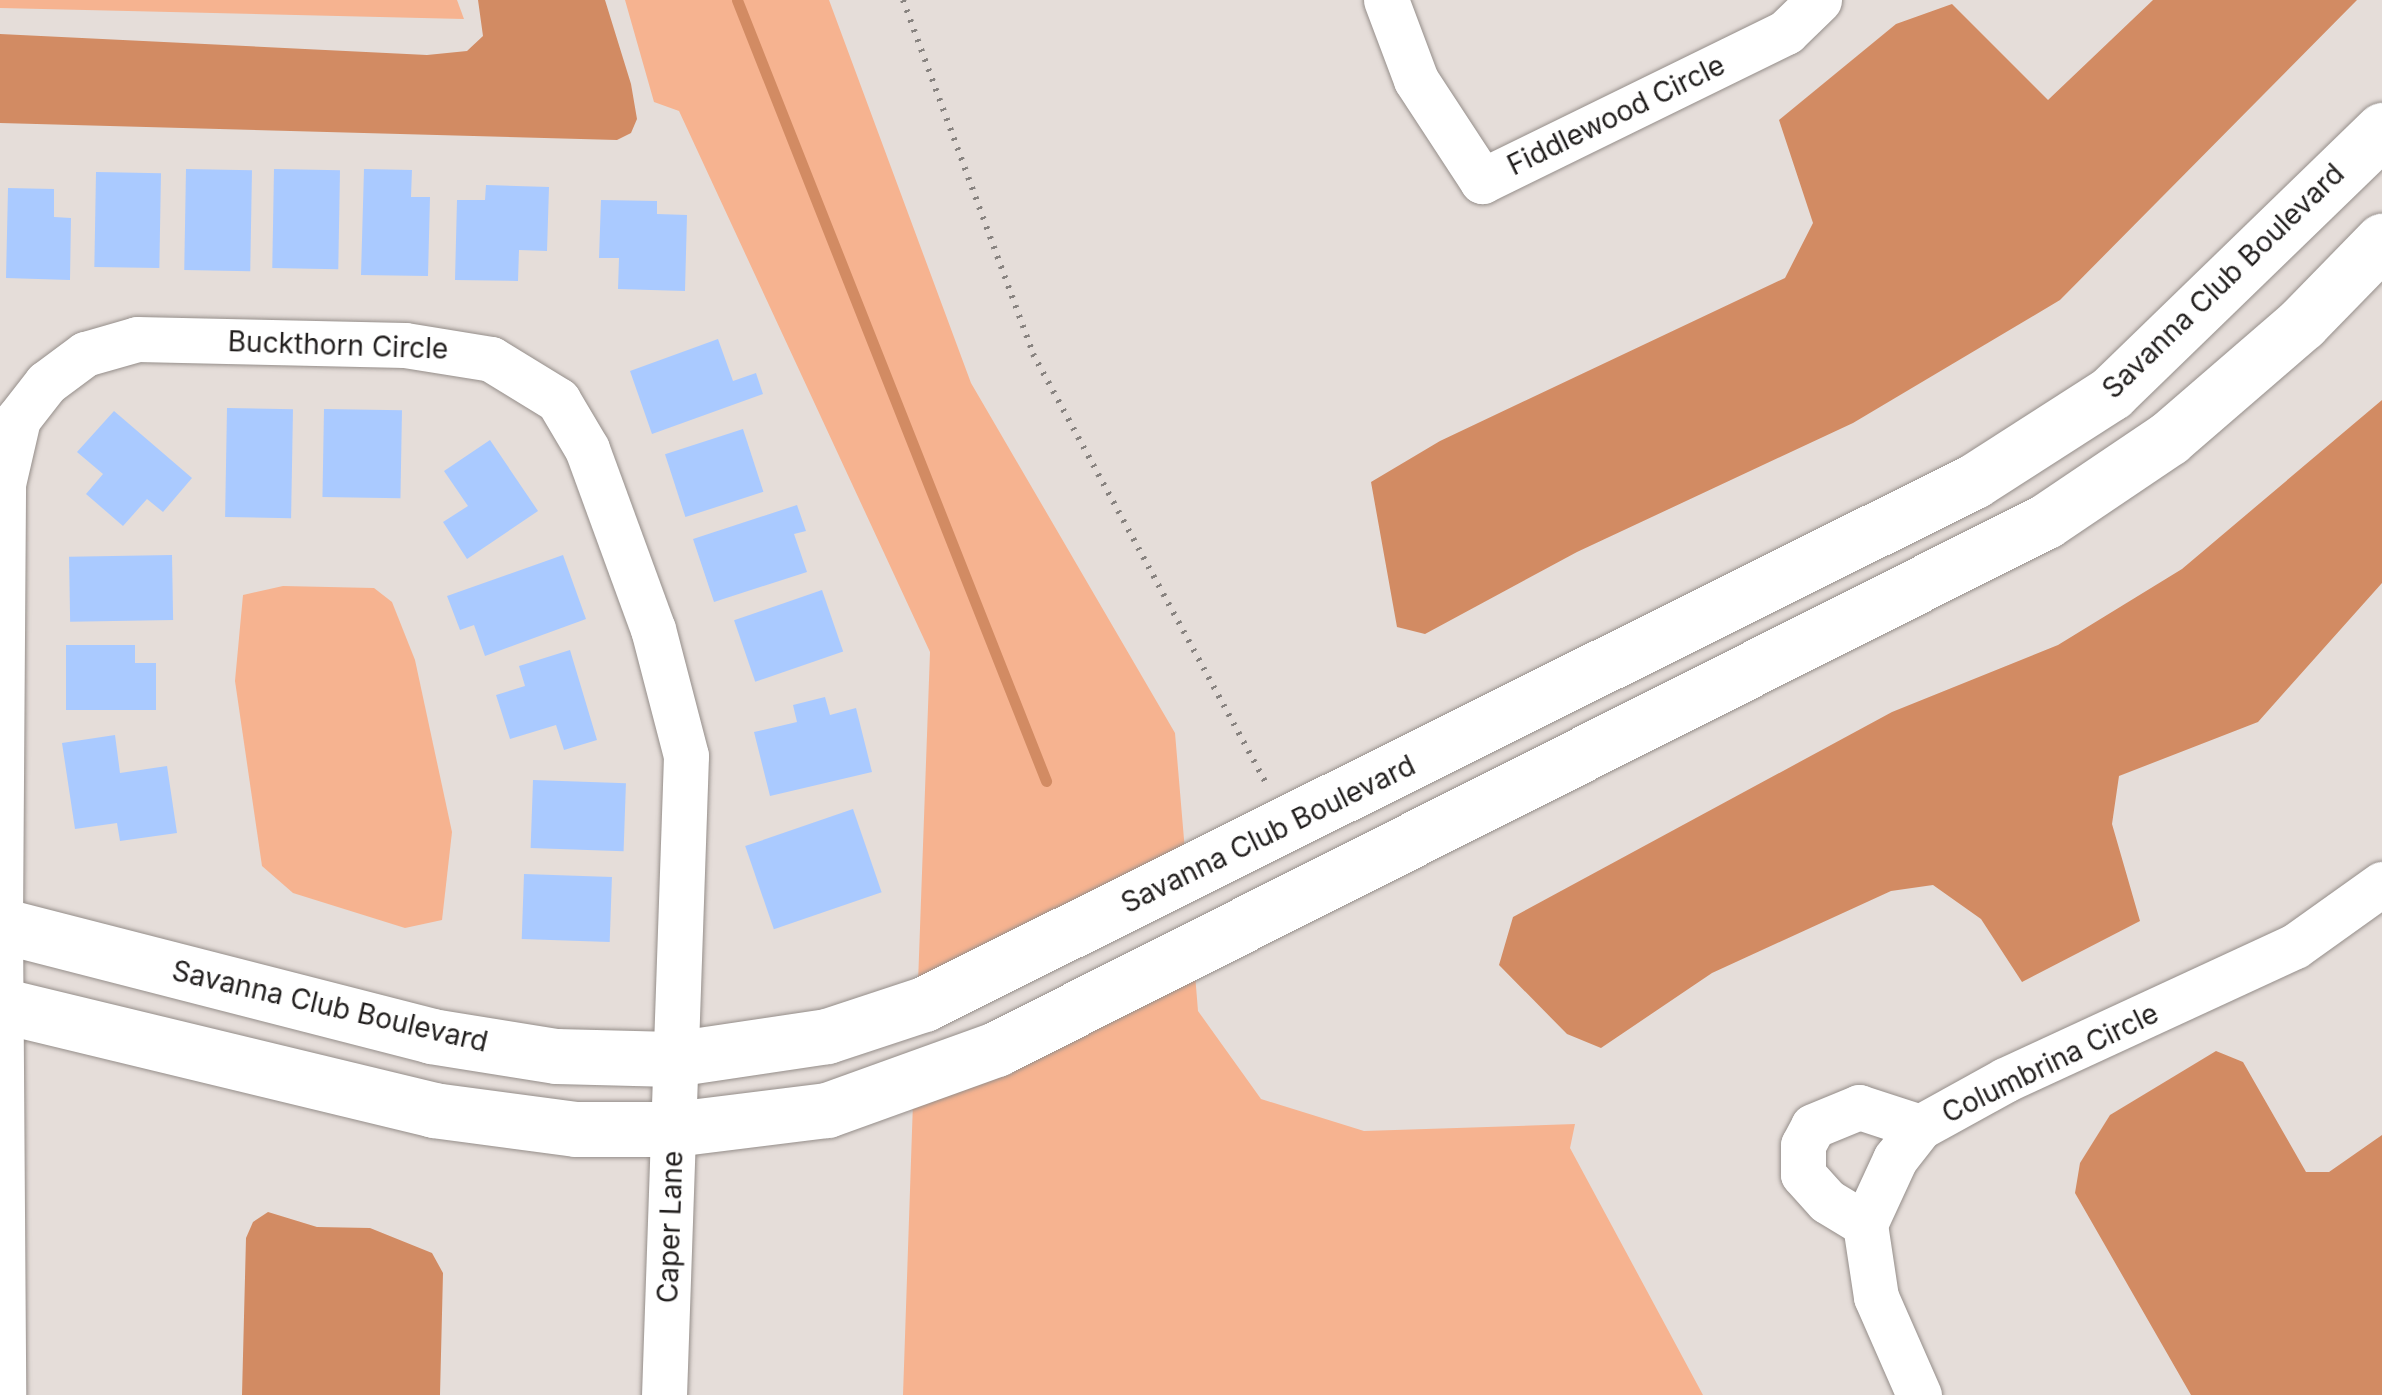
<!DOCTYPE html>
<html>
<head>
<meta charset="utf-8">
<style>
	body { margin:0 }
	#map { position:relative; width:2382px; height:1395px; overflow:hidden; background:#e5ddd9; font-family:Inter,sans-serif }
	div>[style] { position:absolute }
	.green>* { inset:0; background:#f6b390 }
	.water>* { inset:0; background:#d28b63 }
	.stream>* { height:11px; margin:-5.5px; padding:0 5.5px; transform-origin:5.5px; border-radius:5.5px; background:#d28b63 }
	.building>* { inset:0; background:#aacaff; transform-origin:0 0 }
	.path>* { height:6px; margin-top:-3px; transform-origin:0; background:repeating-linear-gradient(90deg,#888380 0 2.5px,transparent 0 10.5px) }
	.roads { filter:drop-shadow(0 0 2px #958e8a) drop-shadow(0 0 2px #958e8a) }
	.street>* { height:45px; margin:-22.5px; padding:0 22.5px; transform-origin:22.5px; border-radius:22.5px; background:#fff }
	.secondary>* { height:55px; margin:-27.5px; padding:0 27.5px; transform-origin:27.5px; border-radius:27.5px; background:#fff }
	span { translate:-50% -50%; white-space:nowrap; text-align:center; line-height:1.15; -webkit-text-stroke:9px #fff; paint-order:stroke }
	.street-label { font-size:28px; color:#221f1e }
</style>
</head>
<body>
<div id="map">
	<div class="green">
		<div style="clip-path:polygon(0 0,457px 0,464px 19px,0 8px)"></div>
		<div style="clip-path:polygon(625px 0,829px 0,971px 383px,1175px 733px,1185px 851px,918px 983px,930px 652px,679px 111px,654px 102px)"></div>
		<div style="clip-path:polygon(283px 586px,374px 588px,392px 602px,415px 660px,452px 832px,442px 920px,405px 928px,293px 893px,262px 866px,235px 681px,243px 595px)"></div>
		<div style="clip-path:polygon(1195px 974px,1198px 1011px,1261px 1099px,1364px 1131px,1575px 1124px,1570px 1148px,1703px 1395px,903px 1395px,913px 1102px)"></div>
	</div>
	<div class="water">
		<div style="clip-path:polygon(478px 0,605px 0,631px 84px,637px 119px,631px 133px,617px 140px,0 123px,0 34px,427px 55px,467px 51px,483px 36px)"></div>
		<div style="clip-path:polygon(2153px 0,2357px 0,2060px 300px,1853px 423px,1577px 552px,1425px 634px,1397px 627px,1371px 482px,1440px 441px,1785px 278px,1813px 223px,1779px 120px,1896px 24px,1952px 4px,2048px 100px)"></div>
		<div style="clip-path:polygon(2382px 400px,2382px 583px,2258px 722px,2119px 776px,2112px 824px,2140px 921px,2022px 982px,1981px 919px,1933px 885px,1891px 891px,1712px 973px,1601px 1048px,1567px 1034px,1499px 965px,1513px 917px,1892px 712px,2058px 645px,2182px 569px)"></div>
		<div style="clip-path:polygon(2216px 1051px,2243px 1062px,2306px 1172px,2329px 1172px,2382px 1135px,2382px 1395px,2191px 1395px,2075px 1193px,2080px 1163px,2110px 1115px)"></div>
		<div style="clip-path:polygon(268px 1212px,317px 1227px,370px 1228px,432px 1253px,443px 1273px,440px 1395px,242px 1395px,246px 1238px,253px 1222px)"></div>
	</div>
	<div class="stream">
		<div style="left:737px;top:0;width:840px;rotate:68.41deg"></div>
	</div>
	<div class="building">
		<div style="left:186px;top:169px;width:66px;height:101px;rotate:1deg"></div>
		<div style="left:274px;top:169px;width:66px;height:99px;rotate:1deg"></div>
		<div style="clip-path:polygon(364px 169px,412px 170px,411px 197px,430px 197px,428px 276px,361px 275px)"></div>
		<div style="left:96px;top:172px;width:65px;height:95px;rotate:1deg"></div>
		<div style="clip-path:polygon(486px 185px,549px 187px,547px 251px,519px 250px,518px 281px,455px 280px,457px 200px,485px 200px)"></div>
		<div style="clip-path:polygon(8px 188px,54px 189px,54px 217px,71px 218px,70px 280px,6px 278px)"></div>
		<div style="clip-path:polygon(601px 200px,657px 201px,657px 214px,687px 215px,685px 291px,618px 289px,619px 258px,599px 258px)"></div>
		<div style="clip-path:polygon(718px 339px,733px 381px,756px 373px,763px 394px,652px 434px,630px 371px)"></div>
		<div style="left:227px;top:408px;width:66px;height:109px;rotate:1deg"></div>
		<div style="left:324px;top:409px;width:78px;height:88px;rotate:1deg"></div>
		<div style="clip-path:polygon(114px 411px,192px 478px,163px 512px,147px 499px,123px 526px,86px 494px,103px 474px,77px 452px)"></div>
		<div style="left:743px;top:429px;width:66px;height:82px;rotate:72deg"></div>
		<div style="clip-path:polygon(490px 440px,538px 511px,467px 559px,443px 522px,468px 506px,444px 471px)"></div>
		<div style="clip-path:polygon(797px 505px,806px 531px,794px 534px,807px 572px,714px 602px,693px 539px)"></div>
		<div style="left:172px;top:555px;width:65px;height:103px;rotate:89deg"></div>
		<div style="clip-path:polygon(563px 555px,586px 619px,485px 656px,474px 625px,460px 630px,447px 596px)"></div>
		<div style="left:822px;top:590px;width:65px;height:93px;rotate:71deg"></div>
		<div style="clip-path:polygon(66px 645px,135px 645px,135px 663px,156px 663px,156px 710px,66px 710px)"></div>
		<div style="clip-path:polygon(570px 650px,597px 740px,564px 750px,556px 725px,510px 739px,496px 695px,525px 686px,519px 666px)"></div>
		<div style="clip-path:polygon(825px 697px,830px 715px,856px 708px,872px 772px,770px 796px,754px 732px,797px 722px,793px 705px)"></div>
		<div style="clip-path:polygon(115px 735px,120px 773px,167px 766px,177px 833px,120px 841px,117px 823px,75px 829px,62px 743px)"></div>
		<div style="left:533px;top:780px;width:93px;height:68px;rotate:2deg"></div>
		<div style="left:853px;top:809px;width:88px;height:114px;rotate:71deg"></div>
		<div style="left:524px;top:874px;width:88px;height:65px;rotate:2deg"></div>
	</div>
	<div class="path">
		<div style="left:903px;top:0;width:377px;rotate:69.8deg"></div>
		<div style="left:1033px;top:354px;width:488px;rotate:61.5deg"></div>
	</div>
	<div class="roads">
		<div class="street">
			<div style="left:1386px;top:0;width:85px;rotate:69.4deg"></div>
			<div style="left:1416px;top:80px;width:121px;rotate:56.8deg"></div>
			<div style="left:1482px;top:181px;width:339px;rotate:-26.1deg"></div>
			<div style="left:1786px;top:32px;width:46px;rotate:-44.1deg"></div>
			<div style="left:0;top:924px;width:440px;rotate:-89.6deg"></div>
			<div style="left:3px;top:484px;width:67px;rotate:-77deg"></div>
			<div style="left:18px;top:419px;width:46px;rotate:-52.1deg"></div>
			<div style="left:46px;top:383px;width:49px;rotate:-36.6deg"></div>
			<div style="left:85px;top:354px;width:54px;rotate:-16.1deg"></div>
			<div style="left:137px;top:339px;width:268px;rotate:1.3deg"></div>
			<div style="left:405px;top:345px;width:87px;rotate:9.2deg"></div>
			<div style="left:491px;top:359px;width:79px;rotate:31.5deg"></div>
			<div style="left:558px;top:400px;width:57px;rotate:59.4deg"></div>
			<div style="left:587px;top:449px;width:192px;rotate:69.9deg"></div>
			<div style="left:653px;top:629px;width:131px;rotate:75.4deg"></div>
			<div style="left:686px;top:756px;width:639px;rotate:91.97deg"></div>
			<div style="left:0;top:925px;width:470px;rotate:89.6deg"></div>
			<div style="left:1865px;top:1224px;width:44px;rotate:-148.8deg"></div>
			<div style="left:1827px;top:1201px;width:36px;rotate:-132deg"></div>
			<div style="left:1803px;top:1174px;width:29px;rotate:-90deg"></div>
			<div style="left:1803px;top:1145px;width:21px;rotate:-62deg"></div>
			<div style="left:1813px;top:1126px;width:50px;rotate:-22.4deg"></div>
			<div style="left:1859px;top:1107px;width:64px;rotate:18.2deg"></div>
			<div style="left:1919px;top:1395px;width:107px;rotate:-113.7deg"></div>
			<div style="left:1876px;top:1297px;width:74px;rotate:-98.6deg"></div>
			<div style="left:1865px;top:1224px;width:72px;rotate:-65.2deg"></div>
			<div style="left:1895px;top:1159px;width:41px;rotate:-52deg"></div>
			<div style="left:1920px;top:1127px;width:97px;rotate:-28.9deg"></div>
			<div style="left:2005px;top:1080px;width:319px;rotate:-24.8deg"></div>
			<div style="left:2295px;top:946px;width:107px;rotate:-35.5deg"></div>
		</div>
		<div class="secondary">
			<div style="left:0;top:925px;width:445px;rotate:14.4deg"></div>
			<div style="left:431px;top:1036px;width:127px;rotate:9.1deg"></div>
			<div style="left:556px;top:1056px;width:117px;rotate:1.5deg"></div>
			<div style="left:673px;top:1059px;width:156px;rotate:-8.5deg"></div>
			<div style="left:827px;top:1036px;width:102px;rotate:-18.3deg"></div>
			<div style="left:924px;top:1004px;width:1173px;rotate:-26.48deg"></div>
			<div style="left:1974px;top:481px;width:163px;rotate:-32.7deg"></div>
			<div style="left:2111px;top:393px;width:378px;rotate:-44.1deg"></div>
			<div style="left:0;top:1005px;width:446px;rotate:13.6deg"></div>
			<div style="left:433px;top:1110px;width:144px;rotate:7.6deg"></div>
			<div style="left:576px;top:1129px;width:98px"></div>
			<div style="left:674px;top:1129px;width:154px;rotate:-7.1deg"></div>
			<div style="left:827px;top:1110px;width:180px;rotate:-19.8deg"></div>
			<div style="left:996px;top:1049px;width:1175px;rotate:-26.7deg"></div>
			<div style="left:2046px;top:521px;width:148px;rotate:-34deg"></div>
			<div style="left:2169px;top:438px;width:176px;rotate:-40.8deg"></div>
			<div style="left:2302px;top:323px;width:115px;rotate:-45.7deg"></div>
		</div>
	</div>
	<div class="street-label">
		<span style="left:1616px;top:115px;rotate:-26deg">Fiddlewood Circle</span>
		<span style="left:2223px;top:281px;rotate:-44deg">Savanna Club Boulevard</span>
		<span style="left:338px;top:345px;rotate:2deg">Buckthorn Circle</span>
		<span style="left:1268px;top:834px;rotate:-26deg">Savanna Club Boulevard</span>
		<span style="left:330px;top:1006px;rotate:13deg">Savanna Club Boulevard</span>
		<span style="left:2050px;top:1063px;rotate:-26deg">Columbrina Circle</span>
		<span style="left:670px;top:1227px;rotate:-88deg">Caper Lane</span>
	</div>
</div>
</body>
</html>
